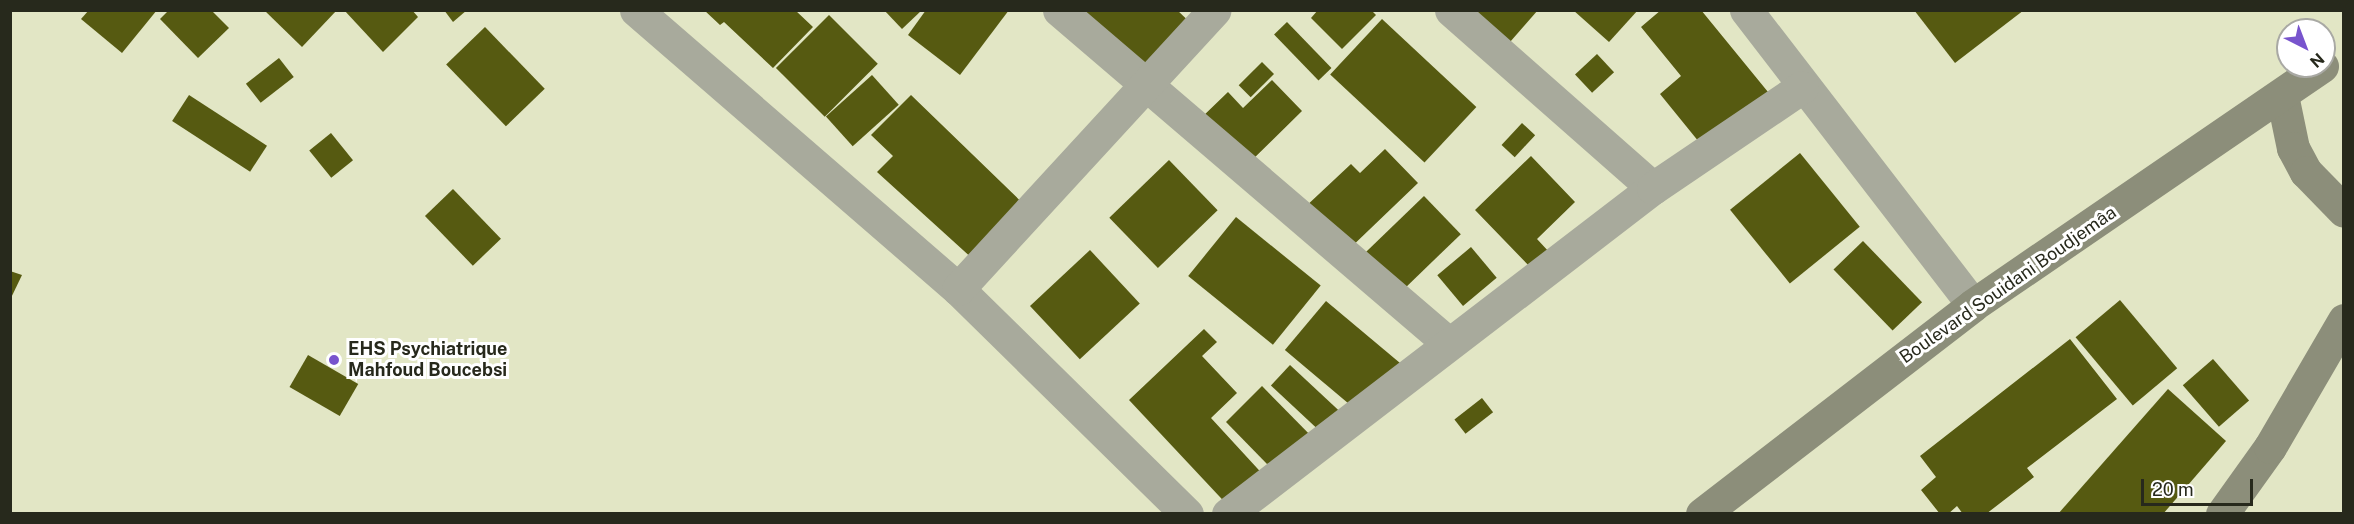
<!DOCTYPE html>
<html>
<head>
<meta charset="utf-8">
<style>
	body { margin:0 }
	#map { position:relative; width:2354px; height:524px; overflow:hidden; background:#e2e6c5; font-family:"Public Sans",sans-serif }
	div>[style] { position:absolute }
	.building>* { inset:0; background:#565a11; transform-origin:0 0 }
	.street>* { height:33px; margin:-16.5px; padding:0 16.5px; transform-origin:16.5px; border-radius:16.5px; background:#a8aa9c }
	.secondary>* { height:33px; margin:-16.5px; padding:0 16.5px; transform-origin:16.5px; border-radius:16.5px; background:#8c8e7a }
	.dots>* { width:16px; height:16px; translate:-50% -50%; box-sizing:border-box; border:3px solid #fff; border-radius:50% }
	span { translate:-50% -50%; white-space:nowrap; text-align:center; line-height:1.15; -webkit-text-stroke:6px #fff; paint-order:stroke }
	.street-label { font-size:18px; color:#27291c }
	.poi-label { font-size:18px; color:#27291c; font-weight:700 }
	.left { translate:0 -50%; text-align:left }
	.frame { position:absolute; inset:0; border:12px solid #27291c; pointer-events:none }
	.north { position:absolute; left:2276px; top:18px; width:60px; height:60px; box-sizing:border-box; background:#fff; border:2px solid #a9a9a4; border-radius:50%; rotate:138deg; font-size:16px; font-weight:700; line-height:24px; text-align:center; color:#27291c }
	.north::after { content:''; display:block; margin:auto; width:21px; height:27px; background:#7854cd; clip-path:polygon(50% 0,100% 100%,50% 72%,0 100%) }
	.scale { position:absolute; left:2141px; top:479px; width:112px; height:27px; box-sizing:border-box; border:3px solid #27291c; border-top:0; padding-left:8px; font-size:18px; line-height:21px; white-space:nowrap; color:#27291c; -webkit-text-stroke:4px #fff; paint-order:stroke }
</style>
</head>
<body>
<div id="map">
	<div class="building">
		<div style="clip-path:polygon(89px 10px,157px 10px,122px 53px,81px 19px)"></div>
		<div style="clip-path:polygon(169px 10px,211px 10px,229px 28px,198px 58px,160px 19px)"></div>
		<div style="clip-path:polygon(264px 10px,337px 10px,302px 47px)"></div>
		<div style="clip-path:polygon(344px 10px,412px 10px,418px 17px,383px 52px)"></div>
		<div style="clip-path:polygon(444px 10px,467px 10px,453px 22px)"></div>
		<div style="clip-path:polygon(704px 10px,795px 10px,813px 27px,773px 68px,724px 22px,720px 25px)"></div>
		<div style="clip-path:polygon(884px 10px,922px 10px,902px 29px)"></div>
		<div style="clip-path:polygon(926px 10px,1009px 10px,960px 75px,908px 35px)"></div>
		<div style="clip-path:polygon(1083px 10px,1177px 10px,1196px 28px,1154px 75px)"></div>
		<div style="clip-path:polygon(1318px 10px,1371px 10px,1376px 15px,1342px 49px,1311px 18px)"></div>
		<div style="clip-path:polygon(1474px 10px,1538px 10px,1510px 42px)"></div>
		<div style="clip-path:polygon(1573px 10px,1638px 10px,1609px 42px)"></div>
		<div style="clip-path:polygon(1661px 10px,1701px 10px,1777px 103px,1712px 158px,1660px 94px,1681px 76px,1641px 27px)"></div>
		<div style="clip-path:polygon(1914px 10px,2024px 10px,1955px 63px)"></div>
		<div style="left:829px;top:15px;width:69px;height:75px;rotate:45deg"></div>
		<div style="left:1382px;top:19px;width:129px;height:76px;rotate:43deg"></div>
		<div style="left:1287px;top:22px;width:64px;height:18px;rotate:46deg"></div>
		<div style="left:485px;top:27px;width:86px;height:54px;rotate:46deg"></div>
		<div style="left:1597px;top:54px;width:25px;height:30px;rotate:47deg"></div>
		<div style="left:279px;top:58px;width:24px;height:42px;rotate:52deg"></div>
		<div style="left:1262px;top:62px;width:17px;height:33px;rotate:45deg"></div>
		<div style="left:872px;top:75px;width:40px;height:62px;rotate:48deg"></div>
		<div style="clip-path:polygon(1272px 80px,1302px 111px,1246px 166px,1200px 119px,1228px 92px,1243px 108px)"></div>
		<div style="left:189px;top:95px;width:93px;height:31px;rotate:33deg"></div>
		<div style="clip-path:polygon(911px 95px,1037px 217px,985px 270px,877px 172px,893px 156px,871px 135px)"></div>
		<div style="left:1522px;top:123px;width:18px;height:30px;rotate:43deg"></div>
		<div style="left:331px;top:133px;width:35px;height:28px;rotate:51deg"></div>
		<div style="clip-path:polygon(1385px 149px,1418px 183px,1345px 253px,1303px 209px,1351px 164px,1360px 173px)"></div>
		<div style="left:1800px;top:153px;width:95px;height:90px;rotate:51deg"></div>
		<div style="clip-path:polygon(1531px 156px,1575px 202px,1537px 239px,1550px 253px,1533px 270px,1475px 210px)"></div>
		<div style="left:1169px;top:160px;width:70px;height:83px;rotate:46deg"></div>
		<div style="left:453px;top:189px;width:69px;height:39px;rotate:46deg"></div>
		<div style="left:1424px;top:196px;width:53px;height:85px;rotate:46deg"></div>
		<div style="left:1236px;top:217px;width:109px;height:76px;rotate:39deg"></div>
		<div style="left:1863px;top:241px;width:85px;height:41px;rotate:46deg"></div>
		<div style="left:1471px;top:247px;width:40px;height:44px;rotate:50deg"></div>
		<div style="left:1090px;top:250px;width:73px;height:82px;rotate:47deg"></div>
		<div style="clip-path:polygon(10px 271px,22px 275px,10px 300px)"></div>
		<div style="left:2120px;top:300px;width:89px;height:58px;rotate:50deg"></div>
		<div style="left:1326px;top:301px;width:104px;height:64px;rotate:40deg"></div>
		<div style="clip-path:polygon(1204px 329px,1217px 342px,1202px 356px,1237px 393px,1211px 418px,1268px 480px,1234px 512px,1129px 400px)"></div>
		<div style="clip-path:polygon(2070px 339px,2117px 399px,2027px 468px,2034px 477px,1986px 514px,1963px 514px,1957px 506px,1948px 514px,1940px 514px,1921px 490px,1936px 477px,1920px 456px)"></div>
		<div style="left:308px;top:355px;width:58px;height:37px;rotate:30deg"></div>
		<div style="left:2213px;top:359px;width:55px;height:40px;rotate:49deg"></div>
		<div style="left:1290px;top:365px;width:84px;height:28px;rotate:43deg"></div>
		<div style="clip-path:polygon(1262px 386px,1321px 446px,1267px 464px,1226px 422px)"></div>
		<div style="clip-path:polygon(2168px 389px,2226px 441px,2163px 514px,2058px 514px)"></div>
		<div style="left:1482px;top:398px;width:18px;height:35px;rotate:52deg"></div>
	</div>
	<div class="street">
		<div style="left:636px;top:10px;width:426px;rotate:40.9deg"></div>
		<div style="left:958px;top:289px;width:321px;rotate:44.5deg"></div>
		<div style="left:1059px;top:10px;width:511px;rotate:40.55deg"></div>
		<div style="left:1451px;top:10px;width:269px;rotate:41.4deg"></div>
		<div style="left:1746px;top:10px;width:372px;rotate:52.4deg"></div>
		<div style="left:958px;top:289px;width:379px;rotate:-47.4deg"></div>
		<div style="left:1228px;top:514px;width:536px;rotate:-37.49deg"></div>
		<div style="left:1653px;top:188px;width:180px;rotate:-34.1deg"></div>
	</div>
	<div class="secondary">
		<div style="left:2282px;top:95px;width:54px;rotate:78.3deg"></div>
		<div style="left:2293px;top:148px;width:27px;rotate:62deg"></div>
		<div style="left:2306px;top:172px;width:54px;rotate:45.7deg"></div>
		<div style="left:1702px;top:514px;width:342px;rotate:-37.6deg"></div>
		<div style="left:1973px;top:305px;width:423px;rotate:-34.4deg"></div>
		<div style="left:2222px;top:514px;width:82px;rotate:-54.4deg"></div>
		<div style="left:2270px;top:447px;width:147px;rotate:-59.8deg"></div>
	</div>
	<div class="dots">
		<div style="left:334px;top:360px;background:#7854cd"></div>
	</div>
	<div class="street-label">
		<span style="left:2008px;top:285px;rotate:-35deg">Boulevard Souidani Boudjemâa</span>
	</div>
	<div class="poi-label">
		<span class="left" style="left:348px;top:360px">EHS Psychiatrique<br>Mahfoud Boucebsi</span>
	</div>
	<div class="frame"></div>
	<div class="north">N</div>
	<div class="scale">20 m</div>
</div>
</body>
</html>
